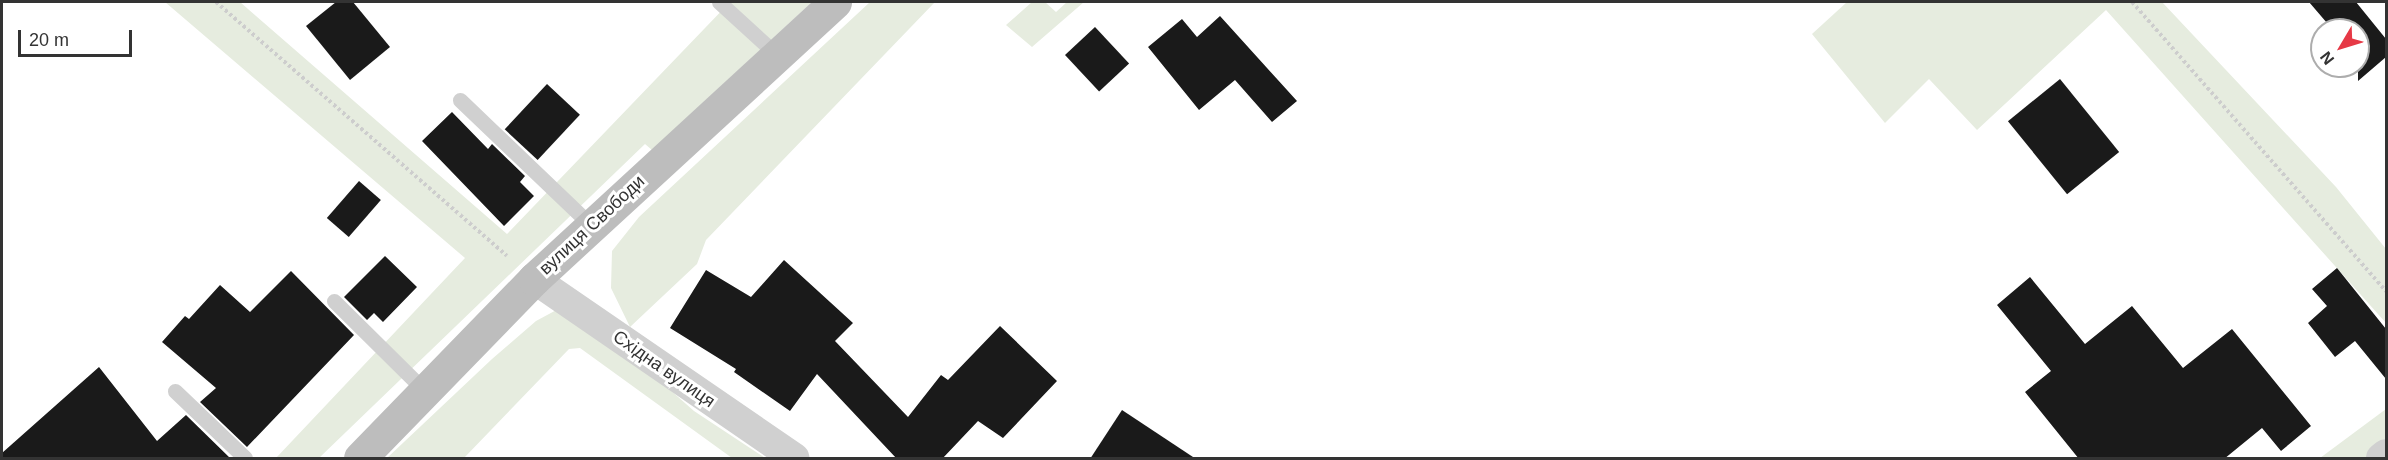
<!DOCTYPE html>
<html>
<head>
<meta charset="utf-8">
<style>
	body { margin:0 }
	#map { position:relative; width:2388px; height:460px; overflow:hidden; background:#fff; font-family:Arial,sans-serif }
	div>[style] { position:absolute }
	.green>* { inset:0; background:#e6ecdf }
	.building>* { inset:0; background:#1a1a1a; transform-origin:0 0 }
	.path>* { height:4px; margin-top:-2px; transform-origin:0; background:repeating-linear-gradient(90deg,#cdcdcd 0 3px,transparent 0 6px) }
	.lane>* { height:15px; margin:-7.5px; padding:0 7.5px; transform-origin:7.5px; border-radius:7.5px; background:#d0d0d0 }
	.street>* { height:30px; margin:-15px; padding:0 15px; transform-origin:15px; border-radius:15px; background:#d0d0d0 }
	.secondary>* { height:33px; margin:-16.5px; padding:0 16.5px; transform-origin:16.5px; border-radius:16.5px; background:#bdbdbd }
	span { translate:-50% -50%; white-space:nowrap; text-align:center; line-height:1.15; -webkit-text-stroke:6px #fff; paint-order:stroke }
	.street-label { font-size:18px; color:#333 }
	.frame { position:absolute; inset:0; border:3px solid #333; pointer-events:none }
	.north { position:absolute; left:2310px; top:18px; width:60px; height:60px; box-sizing:border-box; background:#fff; border:2px solid #adadad; border-radius:50%; rotate:232deg; font-size:16px; font-weight:700; line-height:24px; text-align:center; color:#333 }
	.north::after { content:''; display:block; margin:auto; width:21px; height:27px; background:#e63946; clip-path:polygon(50% 0,100% 100%,50% 72%,0 100%) }
	.scale { position:absolute; left:18px; top:30px; width:114px; height:27px; box-sizing:border-box; border:3px solid #333; border-top:0; padding-left:8px; font-size:18px; line-height:21px; white-space:nowrap; color:#333; -webkit-text-stroke:4px #fff; paint-order:stroke }
</style>
</head>
<body>
<div id="map">
	<div class="green">
		<div style="clip-path:polygon(165px 2px,240px 2px,507px 234px,730px 2px,812px 2px,652px 150px,645px 144px,319px 458px,276px 458px,465px 258px)"></div>
		<div style="clip-path:polygon(870px 2px,935px 2px,706px 240px,697px 264px,630px 327px,611px 288px,612px 251px,639px 217px)"></div>
		<div style="clip-path:polygon(1032px 2px,1045px 2px,1056px 12px,1067px 2px,1084px 2px,1032px 47px,1006px 25px)"></div>
		<div style="clip-path:polygon(1847px 2px,2162px 2px,2336px 187px,2386px 249px,2386px 323px,2106px 10px,1977px 130px,1929px 79px,1885px 123px,1812px 34px)"></div>
		<div style="clip-path:polygon(562px 307px,584px 314px,694px 411px,765px 458px,732px 458px,580px 348px,569px 349px,464px 458px,387px 458px,492px 359px,536px 321px)"></div>
		<div style="clip-path:polygon(2386px 409px,2386px 448px,2373px 458px,2320px 458px)"></div>
	</div>
	<div class="building">
		<div style="clip-path:polygon(336px 2px,353px 2px,390px 47px,350px 80px,306px 26px)"></div>
		<div style="clip-path:polygon(2309px 2px,2356px 2px,2386px 39px,2386px 57px,2358px 81px,2358px 30px,2333px 30px)"></div>
		<div style="clip-path:polygon(1220px 16px,1297px 101px,1272px 122px,1235px 80px,1199px 110px,1148px 47px,1182px 19px,1197px 37px)"></div>
		<div style="left:1095px;top:27px;width:50px;height:41px;rotate:47deg"></div>
		<div style="left:2060px;top:79px;width:94px;height:67px;rotate:51deg"></div>
		<div style="left:547px;top:84px;width:45px;height:62px;rotate:43deg"></div>
		<div style="clip-path:polygon(452px 112px,488px 149px,492px 144px,525px 176px,520px 182px,534px 196px,504px 226px,422px 141px)"></div>
		<div style="left:359px;top:181px;width:29px;height:49px;rotate:41deg"></div>
		<div style="clip-path:polygon(385px 256px,417px 287px,383px 322px,374px 313px,367px 320px,344px 297px)"></div>
		<div style="clip-path:polygon(784px 260px,853px 323px,835px 341px,908px 417px,941px 375px,948px 380px,1000px 326px,1057px 381px,1003px 438px,978px 421px,942px 459px,897px 459px,817px 374px,790px 411px,734px 372px,736px 369px,670px 328px,706px 270px,751px 297px)"></div>
		<div style="clip-path:polygon(2337px 268px,2386px 329px,2386px 379px,2355px 341px,2335px 357px,2308px 323px,2327px 306px,2312px 289px)"></div>
		<div style="clip-path:polygon(291px 271px,354px 335px,247px 447px,200px 402px,216px 388px,162px 342px,185px 316px,189px 319px,220px 285px,250px 312px)"></div>
		<div style="clip-path:polygon(2030px 277px,2085px 344px,2132px 306px,2183px 368px,2232px 329px,2311px 426px,2281px 451px,2262px 428px,2224px 459px,2079px 459px,2025px 392px,2051px 371px,1997px 305px)"></div>
		<div style="clip-path:polygon(99px 367px,157px 441px,186px 415px,231px 459px,2px 459px,2px 453px)"></div>
		<div style="clip-path:polygon(1122px 410px,1196px 459px,1090px 459px)"></div>
	</div>
	<div class="path">
		<div style="left:216px;top:2px;width:386px;rotate:41.1deg"></div>
		<div style="left:2132px;top:2px;width:385px;rotate:48.7deg"></div>
	</div>
	<div class="lane">
		<div style="left:719px;top:2px;width:79px;rotate:42.4deg"></div>
		<div style="left:460px;top:100px;width:181px;rotate:43.7deg"></div>
		<div style="left:334px;top:301px;width:128px;rotate:44.7deg"></div>
		<div style="left:175px;top:391px;width:97px;rotate:43.7deg"></div>
	</div>
	<div class="street">
		<div style="left:534px;top:279px;width:316px;rotate:34.5deg"></div>
		<div style="left:2381px;top:458px;width:6px;rotate:-39deg"></div>
	</div>
	<div class="secondary">
		<div style="left:360px;top:458px;width:250px;rotate:-45.8deg"></div>
		<div style="left:534px;top:279px;width:409px;rotate:-42.6deg"></div>
	</div>
	<div class="street-label">
		<span style="left:592px;top:225px;rotate:-43deg">вулиця Свободи</span>
		<span style="left:664px;top:369px;rotate:35deg">Східна вулиця</span>
	</div>
	<div class="frame"></div>
	<div class="north">N</div>
	<div class="scale">20 m</div>
</div>
</body>
</html>
